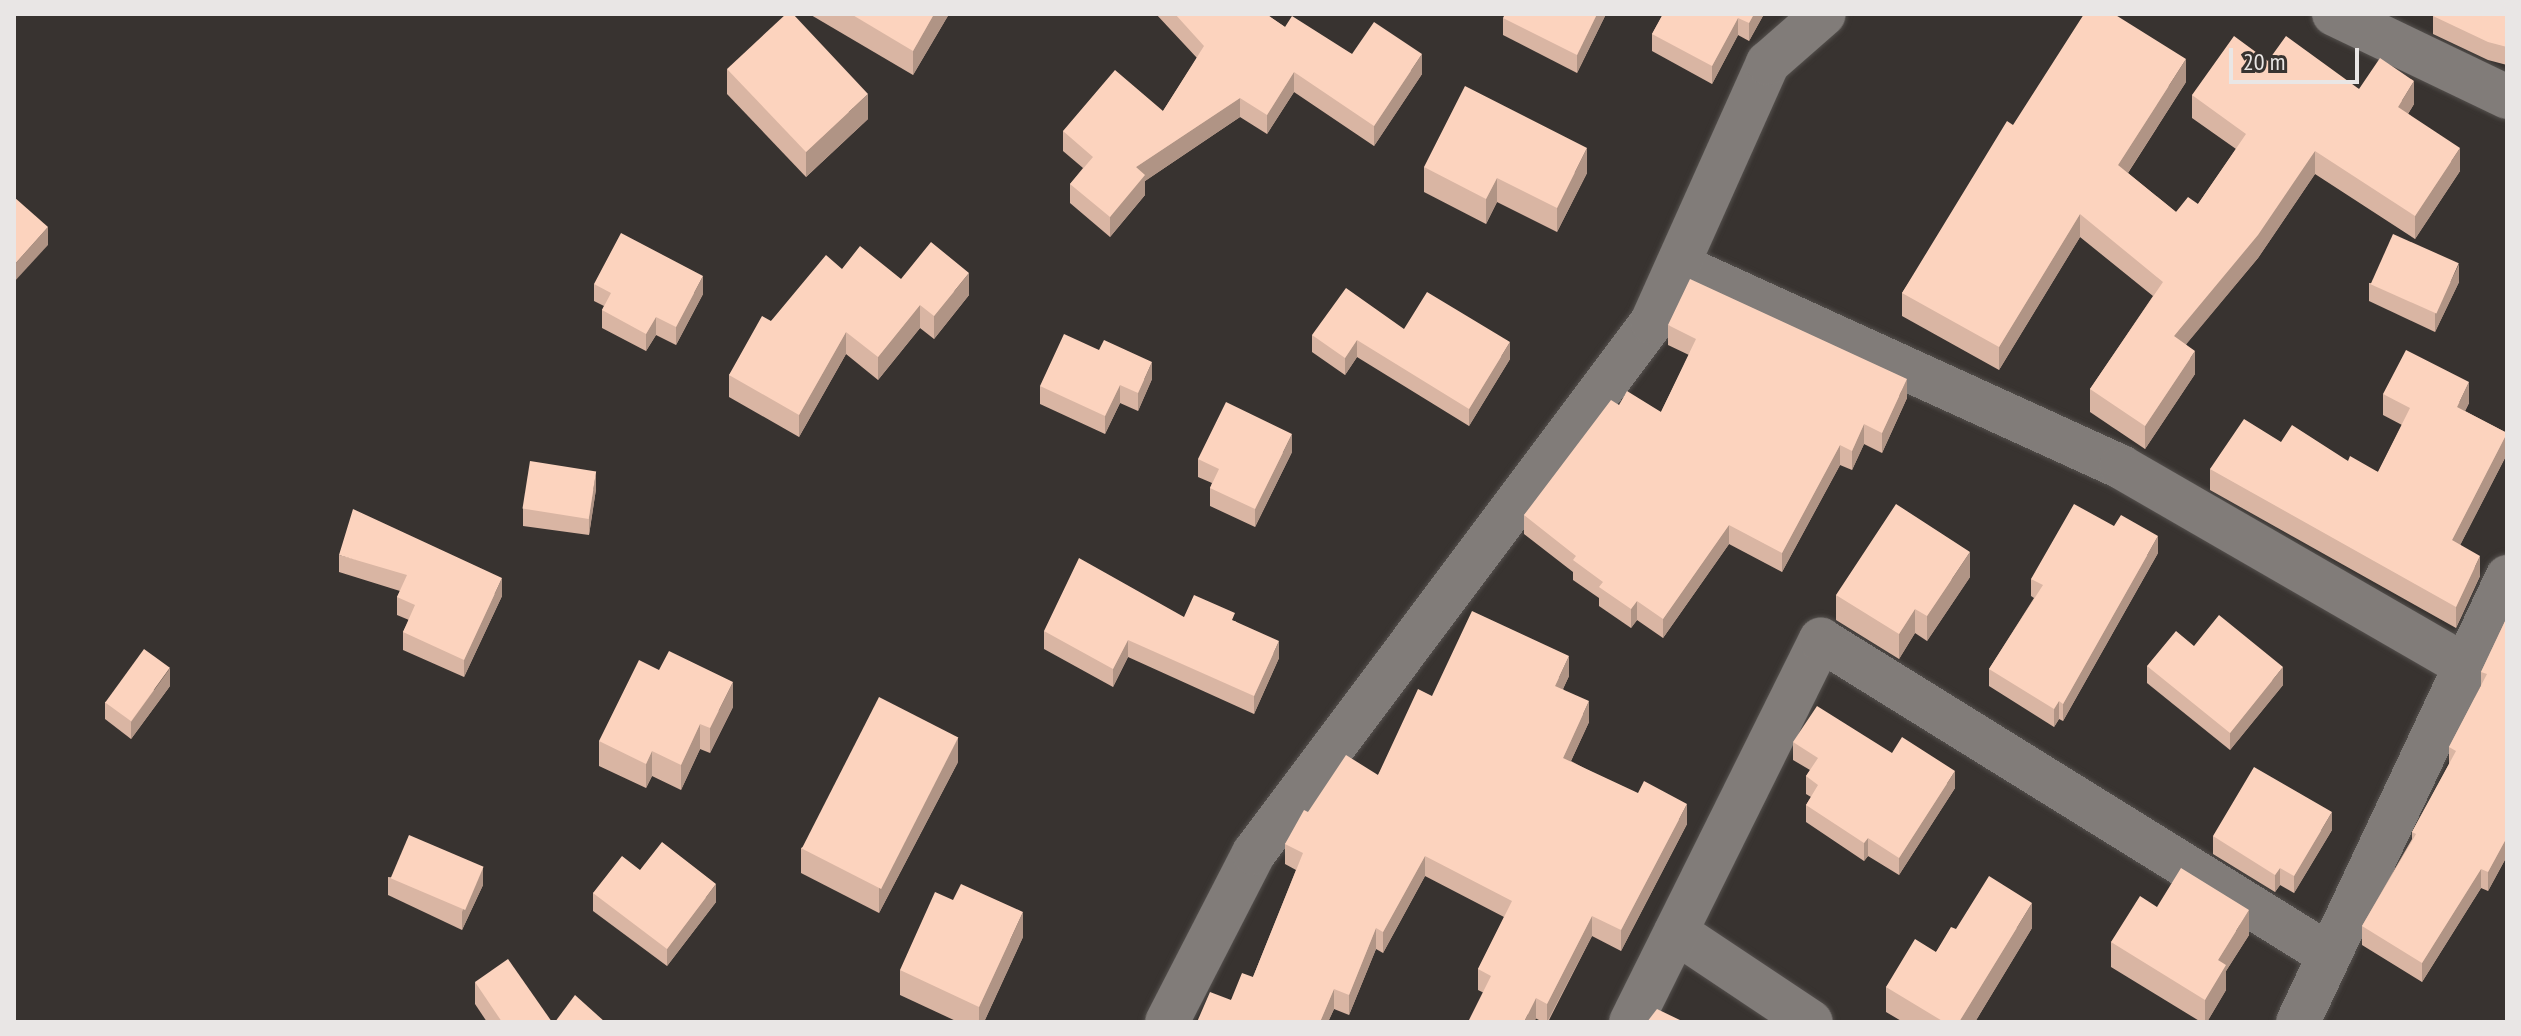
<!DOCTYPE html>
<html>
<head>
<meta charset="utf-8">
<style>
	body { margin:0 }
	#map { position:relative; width:2521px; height:1036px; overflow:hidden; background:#383330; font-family:"PT Sans Narrow",sans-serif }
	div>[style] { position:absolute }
	.roads { filter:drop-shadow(0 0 2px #54504d) drop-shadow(0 0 2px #54504d) }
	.minor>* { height:44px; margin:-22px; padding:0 22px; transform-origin:22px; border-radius:22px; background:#817c79 }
	.wall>* { inset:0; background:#d9b5a3 }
	.shaded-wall>* { inset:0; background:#b09485 }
	.building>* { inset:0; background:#fcd3be; transform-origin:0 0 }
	span { translate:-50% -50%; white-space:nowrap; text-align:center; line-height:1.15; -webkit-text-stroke:8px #383330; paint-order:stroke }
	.frame { position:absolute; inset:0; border:16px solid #e9e6e5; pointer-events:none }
	.scale { position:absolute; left:2229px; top:48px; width:130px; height:36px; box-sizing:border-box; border:4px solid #e9e6e5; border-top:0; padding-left:10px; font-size:24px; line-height:28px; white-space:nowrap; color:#e9e6e5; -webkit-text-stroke:6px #383330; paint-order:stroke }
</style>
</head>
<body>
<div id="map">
	<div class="roads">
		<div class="minor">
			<div style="left:2334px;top:14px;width:192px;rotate:25.6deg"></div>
			<div style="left:1678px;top:265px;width:487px;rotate:24.5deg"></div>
			<div style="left:2121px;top:467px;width:397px;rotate:30deg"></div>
			<div style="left:1676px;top:932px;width:162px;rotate:33.7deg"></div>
			<div style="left:1167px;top:1022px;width:190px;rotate:-62.8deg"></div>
			<div style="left:1254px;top:853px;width:664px;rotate:-53.15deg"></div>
			<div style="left:1652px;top:322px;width:284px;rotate:-65.9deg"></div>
			<div style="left:1768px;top:63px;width:74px;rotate:-41.2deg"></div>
			<div style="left:1631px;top:1022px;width:427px;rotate:-63.6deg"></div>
			<div style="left:1821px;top:640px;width:598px;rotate:31.8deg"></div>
			<div style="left:2298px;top:1022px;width:492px;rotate:-64.8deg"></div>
		</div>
	</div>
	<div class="wall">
		<div style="clip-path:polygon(811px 14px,949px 14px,913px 75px,811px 15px)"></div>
		<div style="clip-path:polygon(1156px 14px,1266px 14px,1285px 27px,1352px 54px,1422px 74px,1374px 146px,1294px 92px,1267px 134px,1240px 117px,1145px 181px,1145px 195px,1110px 237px,1070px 203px,1070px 184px,1083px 168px,1063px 151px,1063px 131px,1163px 111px,1197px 58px)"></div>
		<div style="clip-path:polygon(1606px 14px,1577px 73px,1503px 35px,1503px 18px)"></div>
		<div style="clip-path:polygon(1663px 14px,1764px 14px,1749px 41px,1738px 35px,1712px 84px,1652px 51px,1652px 34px)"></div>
		<div style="clip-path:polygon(2507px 14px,2507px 65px,2488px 60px,2433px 34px,2433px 16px)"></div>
		<div style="clip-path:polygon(2268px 61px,2359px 89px,2414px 104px,2408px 114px,2460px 171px,2415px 239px,2315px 174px,2258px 258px,2186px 344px,2195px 374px,2145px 449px,2090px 412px,2090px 389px,2153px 296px,2080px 237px,1999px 370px,1902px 316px,1902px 293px,2013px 125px,2186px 82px,2128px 173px,2176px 212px,2198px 204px,2236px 149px,2192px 118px,2192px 95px)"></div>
		<div style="clip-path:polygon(727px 69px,868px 119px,806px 177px,727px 94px)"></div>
		<div style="clip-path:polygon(1424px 167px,1587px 173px,1557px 232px,1497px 202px,1486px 224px,1424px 192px)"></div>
		<div style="clip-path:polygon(842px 269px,901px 279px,969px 295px,934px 339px,920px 328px,878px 380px,846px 354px,799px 437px,729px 397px,729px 375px,771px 321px)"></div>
		<div style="clip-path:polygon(2459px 282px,2435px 332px,2369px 301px,2369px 283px)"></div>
		<div style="clip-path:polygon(594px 284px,703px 294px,676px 345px,656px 335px,646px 351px,602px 328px,602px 310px,604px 306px,594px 301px)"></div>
		<div style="clip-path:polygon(1668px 325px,1907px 398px,1882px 453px,1864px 444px,1852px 470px,1840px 465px,1782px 572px,1729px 544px,1663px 638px,1637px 620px,1631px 628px,1599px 606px,1599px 598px,1573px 580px,1573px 572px,1524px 534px,1524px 515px,1619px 405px,1661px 412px,1689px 355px,1668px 345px)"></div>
		<div style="clip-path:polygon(1404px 329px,1510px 359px,1469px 426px,1357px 357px,1345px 375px,1312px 352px,1312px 335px)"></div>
		<div style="clip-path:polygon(1152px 379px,1138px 411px,1120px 403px,1105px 434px,1040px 404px,1040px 386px)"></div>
		<div style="clip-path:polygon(2383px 394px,2469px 403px,2465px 411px,2507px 433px,2507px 454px,2460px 545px,2480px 576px,2456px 628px,2210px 490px,2210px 469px,2281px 442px,2348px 461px,2378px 472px,2402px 425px,2383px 415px)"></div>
		<div style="clip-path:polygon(1292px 452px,1255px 527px,1210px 506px,1210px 488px,1212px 483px,1198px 477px,1198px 459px)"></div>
		<div style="clip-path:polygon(596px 489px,589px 535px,523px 526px,523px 508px)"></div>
		<div style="clip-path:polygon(2158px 553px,2063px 721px,2059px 719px,2054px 727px,1989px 686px,1989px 669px,2034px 598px,2031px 596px,2031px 579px)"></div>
		<div style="clip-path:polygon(339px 555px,502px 596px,464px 677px,403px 650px,403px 632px,409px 620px,397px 615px,397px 597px,400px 591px,339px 572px)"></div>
		<div style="clip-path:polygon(1970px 577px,1927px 641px,1915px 633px,1899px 659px,1836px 620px,1836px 595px)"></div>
		<div style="clip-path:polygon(1184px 617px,1235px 621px,1279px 658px,1254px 714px,1128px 657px,1113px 687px,1044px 649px,1044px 631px)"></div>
		<div style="clip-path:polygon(2507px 617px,2507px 856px,2488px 891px,2481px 888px,2422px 982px,2362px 945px,2362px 926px,2412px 839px,2412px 832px,2449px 764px,2449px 747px,2481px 686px,2481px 672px)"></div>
		<div style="clip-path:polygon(2194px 646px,2283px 685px,2230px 750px,2147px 683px,2147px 666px)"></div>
		<div style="clip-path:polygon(1569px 676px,1563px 689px,1589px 722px,1571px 761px,1687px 824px,1621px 951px,1592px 936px,1548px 1022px,1543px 1022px,1478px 990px,1478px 969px,1504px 917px,1425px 876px,1383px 953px,1376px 949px,1349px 1015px,1334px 1009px,1328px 1022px,1197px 1022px,1231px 1000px,1253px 977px,1296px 870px,1285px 864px,1285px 844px,1308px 812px,1378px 775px,1432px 696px)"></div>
		<div style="clip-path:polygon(170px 686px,131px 739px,105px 719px,105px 702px)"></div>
		<div style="clip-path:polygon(733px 707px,710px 753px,700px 749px,681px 790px,652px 776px,646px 788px,599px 766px,599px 741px)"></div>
		<div style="clip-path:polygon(1793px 742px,1892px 753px,1955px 788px,1899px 875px,1868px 856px,1864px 861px,1806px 822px,1806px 805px,1811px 797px,1806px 794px,1806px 776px,1810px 770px,1793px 760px)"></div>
		<div style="clip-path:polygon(958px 762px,879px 913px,801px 873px,801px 848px)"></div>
		<div style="clip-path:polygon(2332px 830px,2294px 893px,2280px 885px,2275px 892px,2213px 854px,2213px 836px)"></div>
		<div style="clip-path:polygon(640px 870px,716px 902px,667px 966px,593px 911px,593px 893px)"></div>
		<div style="clip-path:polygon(388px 877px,483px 885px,462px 930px,388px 895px)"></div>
		<div style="clip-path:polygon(2157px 907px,2249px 935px,2226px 971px,2226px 990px,2207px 1022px,2201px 1022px,2111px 967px,2111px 942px)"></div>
		<div style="clip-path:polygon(2032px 928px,1975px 1022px,1903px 1022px,1886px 1012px,1886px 987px,1936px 952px,1956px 929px)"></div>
		<div style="clip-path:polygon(1023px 937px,984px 1022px,958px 1022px,900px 995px,900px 970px)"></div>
		<div style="clip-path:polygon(475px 982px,552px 1022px,487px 1022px,475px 1004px)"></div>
	</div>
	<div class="shaded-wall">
		<div style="clip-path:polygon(934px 14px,949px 14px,913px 75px,913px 51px)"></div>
		<div style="clip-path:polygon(1597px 14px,1606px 14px,1577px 73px,1577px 55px)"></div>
		<div style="clip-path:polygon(1754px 14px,1764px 14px,1749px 41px,1749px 23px)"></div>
		<div style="clip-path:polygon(1738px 18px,1738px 35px,1712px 84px,1712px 66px)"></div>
		<div style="clip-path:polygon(1422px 54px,1422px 74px,1374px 146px,1374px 126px)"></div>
		<div style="clip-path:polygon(2186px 59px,2186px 82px,2118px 188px,2118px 165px)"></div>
		<div style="clip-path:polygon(1294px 72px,1294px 92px,1267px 134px,1267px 115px)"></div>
		<div style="clip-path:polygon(2414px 81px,2414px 104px,2398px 130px,2398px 107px)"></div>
		<div style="clip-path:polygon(868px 94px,868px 119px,806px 177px,806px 152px)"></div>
		<div style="clip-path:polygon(1240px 98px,1240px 117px,1145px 181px,1145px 195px,1110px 237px,1110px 217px,1136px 167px)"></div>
		<div style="clip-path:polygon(1587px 148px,1587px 173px,1557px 232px,1557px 208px)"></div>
		<div style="clip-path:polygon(2460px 148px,2460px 171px,2415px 239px,2415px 216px)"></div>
		<div style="clip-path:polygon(2315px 151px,2315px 174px,2258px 258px,2174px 359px,2174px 336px)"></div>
		<div style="clip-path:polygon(1497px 178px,1497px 202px,1486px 224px,1486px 199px)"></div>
		<div style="clip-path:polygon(2080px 214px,2080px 237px,1999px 370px,1999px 347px)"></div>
		<div style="clip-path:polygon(48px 227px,48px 245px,14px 282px,14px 265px)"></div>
		<div style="clip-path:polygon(2459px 264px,2459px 282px,2435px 332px,2435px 314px)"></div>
		<div style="clip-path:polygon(969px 273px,969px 295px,934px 339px,934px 316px)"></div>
		<div style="clip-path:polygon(703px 276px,703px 294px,676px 345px,676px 327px)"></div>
		<div style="clip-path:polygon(920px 305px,920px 328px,878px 380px,878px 357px)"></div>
		<div style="clip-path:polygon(656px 317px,656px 335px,646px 351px,646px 334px)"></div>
		<div style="clip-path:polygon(846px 332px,846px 354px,799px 437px,799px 415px)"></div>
		<div style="clip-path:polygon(1357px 340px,1357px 357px,1345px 375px,1345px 358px)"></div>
		<div style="clip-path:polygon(1510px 342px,1510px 359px,1469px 426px,1469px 409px)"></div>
		<div style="clip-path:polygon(2195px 351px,2195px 374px,2145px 449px,2145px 426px)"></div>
		<div style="clip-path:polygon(1152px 362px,1152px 379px,1138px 411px,1138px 393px)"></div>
		<div style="clip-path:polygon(1907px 379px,1907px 398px,1882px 453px,1882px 433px)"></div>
		<div style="clip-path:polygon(2469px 382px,2469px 403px,2457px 427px,2457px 407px)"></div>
		<div style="clip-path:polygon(1120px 385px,1120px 403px,1105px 434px,1105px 416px)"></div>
		<div style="clip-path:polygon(1864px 424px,1864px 444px,1852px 470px,1852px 451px)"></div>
		<div style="clip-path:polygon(2507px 433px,2507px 454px,2452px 561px,2452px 540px)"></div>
		<div style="clip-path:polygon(1292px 434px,1292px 452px,1255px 527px,1255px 509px)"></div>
		<div style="clip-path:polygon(1840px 445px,1840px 465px,1782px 572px,1782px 553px)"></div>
		<div style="clip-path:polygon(596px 471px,596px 489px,589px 535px,589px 517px)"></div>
		<div style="clip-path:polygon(1729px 525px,1729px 544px,1663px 638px,1663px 619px)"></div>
		<div style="clip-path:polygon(2158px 536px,2158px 553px,2063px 721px,2063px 704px)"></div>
		<div style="clip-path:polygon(1970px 552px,1970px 577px,1927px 641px,1927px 616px)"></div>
		<div style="clip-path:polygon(2480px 556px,2480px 576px,2456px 628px,2456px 607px)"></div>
		<div style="clip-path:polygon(502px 578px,502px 596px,464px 677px,464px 660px)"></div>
		<div style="clip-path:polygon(1637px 601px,1637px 620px,1631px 628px,1631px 609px)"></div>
		<div style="clip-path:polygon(1915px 609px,1915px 633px,1899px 659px,1899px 634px)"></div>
		<div style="clip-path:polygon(1128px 640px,1128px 657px,1113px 687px,1113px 669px)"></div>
		<div style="clip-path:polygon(1279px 641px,1279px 658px,1254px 714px,1254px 696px)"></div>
		<div style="clip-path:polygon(1569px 656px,1569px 676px,1555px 706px,1555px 686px)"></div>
		<div style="clip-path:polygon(2283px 667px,2283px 685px,2230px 750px,2230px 733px)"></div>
		<div style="clip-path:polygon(170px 668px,170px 686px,131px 739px,131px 722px)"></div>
		<div style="clip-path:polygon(733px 682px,733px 707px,710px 753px,710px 728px)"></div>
		<div style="clip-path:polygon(1589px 701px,1589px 722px,1563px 778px,1563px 758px)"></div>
		<div style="clip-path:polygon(2059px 701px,2059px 719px,2054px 727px,2054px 709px)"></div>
		<div style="clip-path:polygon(700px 724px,700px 749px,681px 790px,681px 765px)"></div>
		<div style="clip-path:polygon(958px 737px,958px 762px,879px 913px,879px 888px)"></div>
		<div style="clip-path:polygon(652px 751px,652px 776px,646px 788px,646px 764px)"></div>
		<div style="clip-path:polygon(1955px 771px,1955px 788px,1899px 875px,1899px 858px)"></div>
		<div style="clip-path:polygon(1687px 804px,1687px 824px,1621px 951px,1621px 930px)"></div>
		<div style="clip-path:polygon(2332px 812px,2332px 830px,2294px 893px,2294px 876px)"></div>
		<div style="clip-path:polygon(2507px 837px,2507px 856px,2488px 891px,2488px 872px)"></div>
		<div style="clip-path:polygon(1868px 838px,1868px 856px,1864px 861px,1864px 843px)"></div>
		<div style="clip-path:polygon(1425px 856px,1425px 876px,1383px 953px,1383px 932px)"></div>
		<div style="clip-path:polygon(483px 867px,483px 885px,462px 930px,462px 912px)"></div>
		<div style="clip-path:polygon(2280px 868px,2280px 885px,2275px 892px,2275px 875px)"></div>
		<div style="clip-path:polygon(2481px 869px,2481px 888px,2422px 982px,2422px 963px)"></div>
		<div style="clip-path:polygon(716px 884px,716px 902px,667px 966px,667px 949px)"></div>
		<div style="clip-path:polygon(2032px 903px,2032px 928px,1975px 1022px,1959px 1022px)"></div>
		<div style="clip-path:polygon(2249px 910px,2249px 935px,2226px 971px,2226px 990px,2207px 1022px,2205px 1022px,2205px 1000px,2218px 960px)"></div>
		<div style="clip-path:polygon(1023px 912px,1023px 937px,984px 1022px,979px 1022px,979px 1007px)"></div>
		<div style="clip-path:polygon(1592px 916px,1592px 936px,1547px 1022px,1547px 1004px)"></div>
		<div style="clip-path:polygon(1376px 928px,1376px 949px,1349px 1015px,1349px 995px)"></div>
		<div style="clip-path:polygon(1334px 989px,1334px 1009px,1328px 1022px,1320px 1022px)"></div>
		<div style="clip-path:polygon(1536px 998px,1536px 1019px,1534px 1022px,1524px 1022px)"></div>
	</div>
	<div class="building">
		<div style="clip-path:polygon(786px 14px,793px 14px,868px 94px,806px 152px,727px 69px)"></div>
		<div style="clip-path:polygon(851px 14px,934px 14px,913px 51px)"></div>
		<div style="clip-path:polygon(1175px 14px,1266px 14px,1285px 27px,1292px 16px,1352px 54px,1374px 22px,1422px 54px,1374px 126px,1294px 72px,1267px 115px,1240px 98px,1136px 167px,1145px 175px,1110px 217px,1070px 184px,1093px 157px,1063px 131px,1115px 70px,1163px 111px,1204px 46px)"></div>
		<div style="clip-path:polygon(1505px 14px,1597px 14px,1577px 55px,1503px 18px)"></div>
		<div style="clip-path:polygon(1663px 14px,1754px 14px,1749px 23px,1738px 18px,1712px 66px,1652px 34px)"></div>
		<div style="clip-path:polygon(2084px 14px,2114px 14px,2186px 59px,2118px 165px,2176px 212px,2188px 197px,2198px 204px,2246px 134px,2192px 95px,2234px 36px,2268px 61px,2286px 36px,2359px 89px,2380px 58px,2414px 81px,2398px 107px,2460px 148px,2415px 216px,2315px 151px,2258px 235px,2174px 336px,2195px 351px,2145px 426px,2090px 389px,2163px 282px,2080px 214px,1999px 347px,1902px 293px,2007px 121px,2013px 125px)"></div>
		<div style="clip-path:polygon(2434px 14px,2507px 14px,2507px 47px,2488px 42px,2433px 16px)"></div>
		<div style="clip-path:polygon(1465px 86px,1587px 148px,1557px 208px,1497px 178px,1486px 199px,1424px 167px)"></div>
		<div style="clip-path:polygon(14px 197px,48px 227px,14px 265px)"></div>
		<div style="clip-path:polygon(621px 233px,703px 276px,676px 327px,656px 317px,646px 334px,602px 310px,611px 293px,594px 284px)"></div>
		<div style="left:2393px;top:234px;width:72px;height:55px;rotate:24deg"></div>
		<div style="clip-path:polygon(931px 242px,969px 273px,934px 316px,920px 305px,878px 357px,846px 332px,799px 415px,729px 375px,762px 316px,771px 321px,826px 255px,842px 269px,860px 246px,901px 279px)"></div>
		<div style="clip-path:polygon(1690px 279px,1907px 379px,1882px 433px,1864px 424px,1852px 451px,1840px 445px,1782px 553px,1729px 525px,1663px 619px,1637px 601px,1631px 609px,1599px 587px,1603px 582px,1573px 560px,1576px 556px,1524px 515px,1611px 400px,1619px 405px,1627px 391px,1661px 412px,1696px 339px,1668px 325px)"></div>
		<div style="clip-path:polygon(1346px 288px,1404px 329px,1427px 292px,1510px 342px,1469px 409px,1357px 340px,1345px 358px,1312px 335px)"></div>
		<div style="clip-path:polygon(1064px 334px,1099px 350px,1104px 340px,1152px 362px,1138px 393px,1120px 385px,1105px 416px,1040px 386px)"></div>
		<div style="clip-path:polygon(2406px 350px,2469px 382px,2457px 407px,2507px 433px,2452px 540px,2480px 556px,2456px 607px,2210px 469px,2244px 419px,2281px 442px,2292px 425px,2348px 461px,2350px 456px,2378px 472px,2410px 408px,2383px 394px)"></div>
		<div style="clip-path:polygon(1226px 402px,1292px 434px,1255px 509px,1210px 488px,1219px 469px,1198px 459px)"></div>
		<div style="left:530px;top:461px;width:67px;height:48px;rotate:9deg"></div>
		<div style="clip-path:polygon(1896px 504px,1970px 552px,1927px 616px,1915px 609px,1899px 634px,1836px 595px)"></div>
		<div style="clip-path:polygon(2074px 504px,2114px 526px,2121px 515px,2158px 536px,2063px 704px,2059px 701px,2054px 709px,1989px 669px,2043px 585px,2031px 579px)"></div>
		<div style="clip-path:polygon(353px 509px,502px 578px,464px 660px,403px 632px,415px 605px,397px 597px,407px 575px,339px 555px)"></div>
		<div style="clip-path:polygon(1079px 558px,1184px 617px,1194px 595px,1235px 613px,1232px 620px,1279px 641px,1254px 696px,1128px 640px,1113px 669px,1044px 631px)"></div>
		<div style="clip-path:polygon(1472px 611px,1569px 656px,1555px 686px,1589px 701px,1563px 758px,1638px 793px,1644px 781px,1687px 804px,1621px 930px,1592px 916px,1547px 1004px,1536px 998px,1524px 1022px,1468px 1022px,1491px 976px,1478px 969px,1512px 901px,1425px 856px,1383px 932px,1376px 928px,1349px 995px,1334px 989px,1320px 1022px,1197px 1022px,1210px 992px,1231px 1000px,1242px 973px,1253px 977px,1303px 853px,1285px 844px,1304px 810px,1308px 812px,1346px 755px,1378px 775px,1418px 689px,1432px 696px)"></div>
		<div style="clip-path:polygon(2219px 615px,2283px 667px,2230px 733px,2147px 666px,2176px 631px,2194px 646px)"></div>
		<div style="clip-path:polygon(2507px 617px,2507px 837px,2488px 872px,2481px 869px,2422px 963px,2362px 926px,2416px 834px,2412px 832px,2456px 751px,2449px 747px,2487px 674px,2481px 672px)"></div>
		<div style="left:144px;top:649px;width:32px;height:66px;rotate:36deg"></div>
		<div style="clip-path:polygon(669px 651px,733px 682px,710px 728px,700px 724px,681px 765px,652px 751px,646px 764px,599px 741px,639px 660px,659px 670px)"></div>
		<div style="left:879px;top:697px;width:89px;height:170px;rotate:27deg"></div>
		<div style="clip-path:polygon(1817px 706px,1892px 753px,1902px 737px,1955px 771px,1899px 858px,1868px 838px,1864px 843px,1806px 805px,1818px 785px,1806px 776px,1818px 758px,1793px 742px)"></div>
		<div style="clip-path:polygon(2254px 767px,2332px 812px,2294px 876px,2280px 868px,2275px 875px,2213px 836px)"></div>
		<div style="left:409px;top:835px;width:81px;height:47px;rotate:23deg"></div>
		<div style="clip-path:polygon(662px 842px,716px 884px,667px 949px,593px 893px,622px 856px,640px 870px)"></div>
		<div style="clip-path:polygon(2181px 868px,2249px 910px,2218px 960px,2226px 965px,2205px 1000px,2111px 942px,2140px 896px,2157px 907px)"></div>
		<div style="clip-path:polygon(1989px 876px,2032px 903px,1959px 1022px,1944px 1022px,1886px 987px,1915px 939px,1936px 952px,1951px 927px,1956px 929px)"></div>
		<div style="clip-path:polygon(961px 884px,1023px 912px,979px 1007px,900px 970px,935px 892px,953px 900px)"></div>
		<div style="clip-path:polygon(508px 959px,552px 1022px,502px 1022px,475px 982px)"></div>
		<div style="clip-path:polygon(575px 995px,605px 1022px,555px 1022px)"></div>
		<div style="clip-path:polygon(1657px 1009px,1684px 1022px,1647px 1022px)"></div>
	</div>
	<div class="frame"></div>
	<div class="scale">20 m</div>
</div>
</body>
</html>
